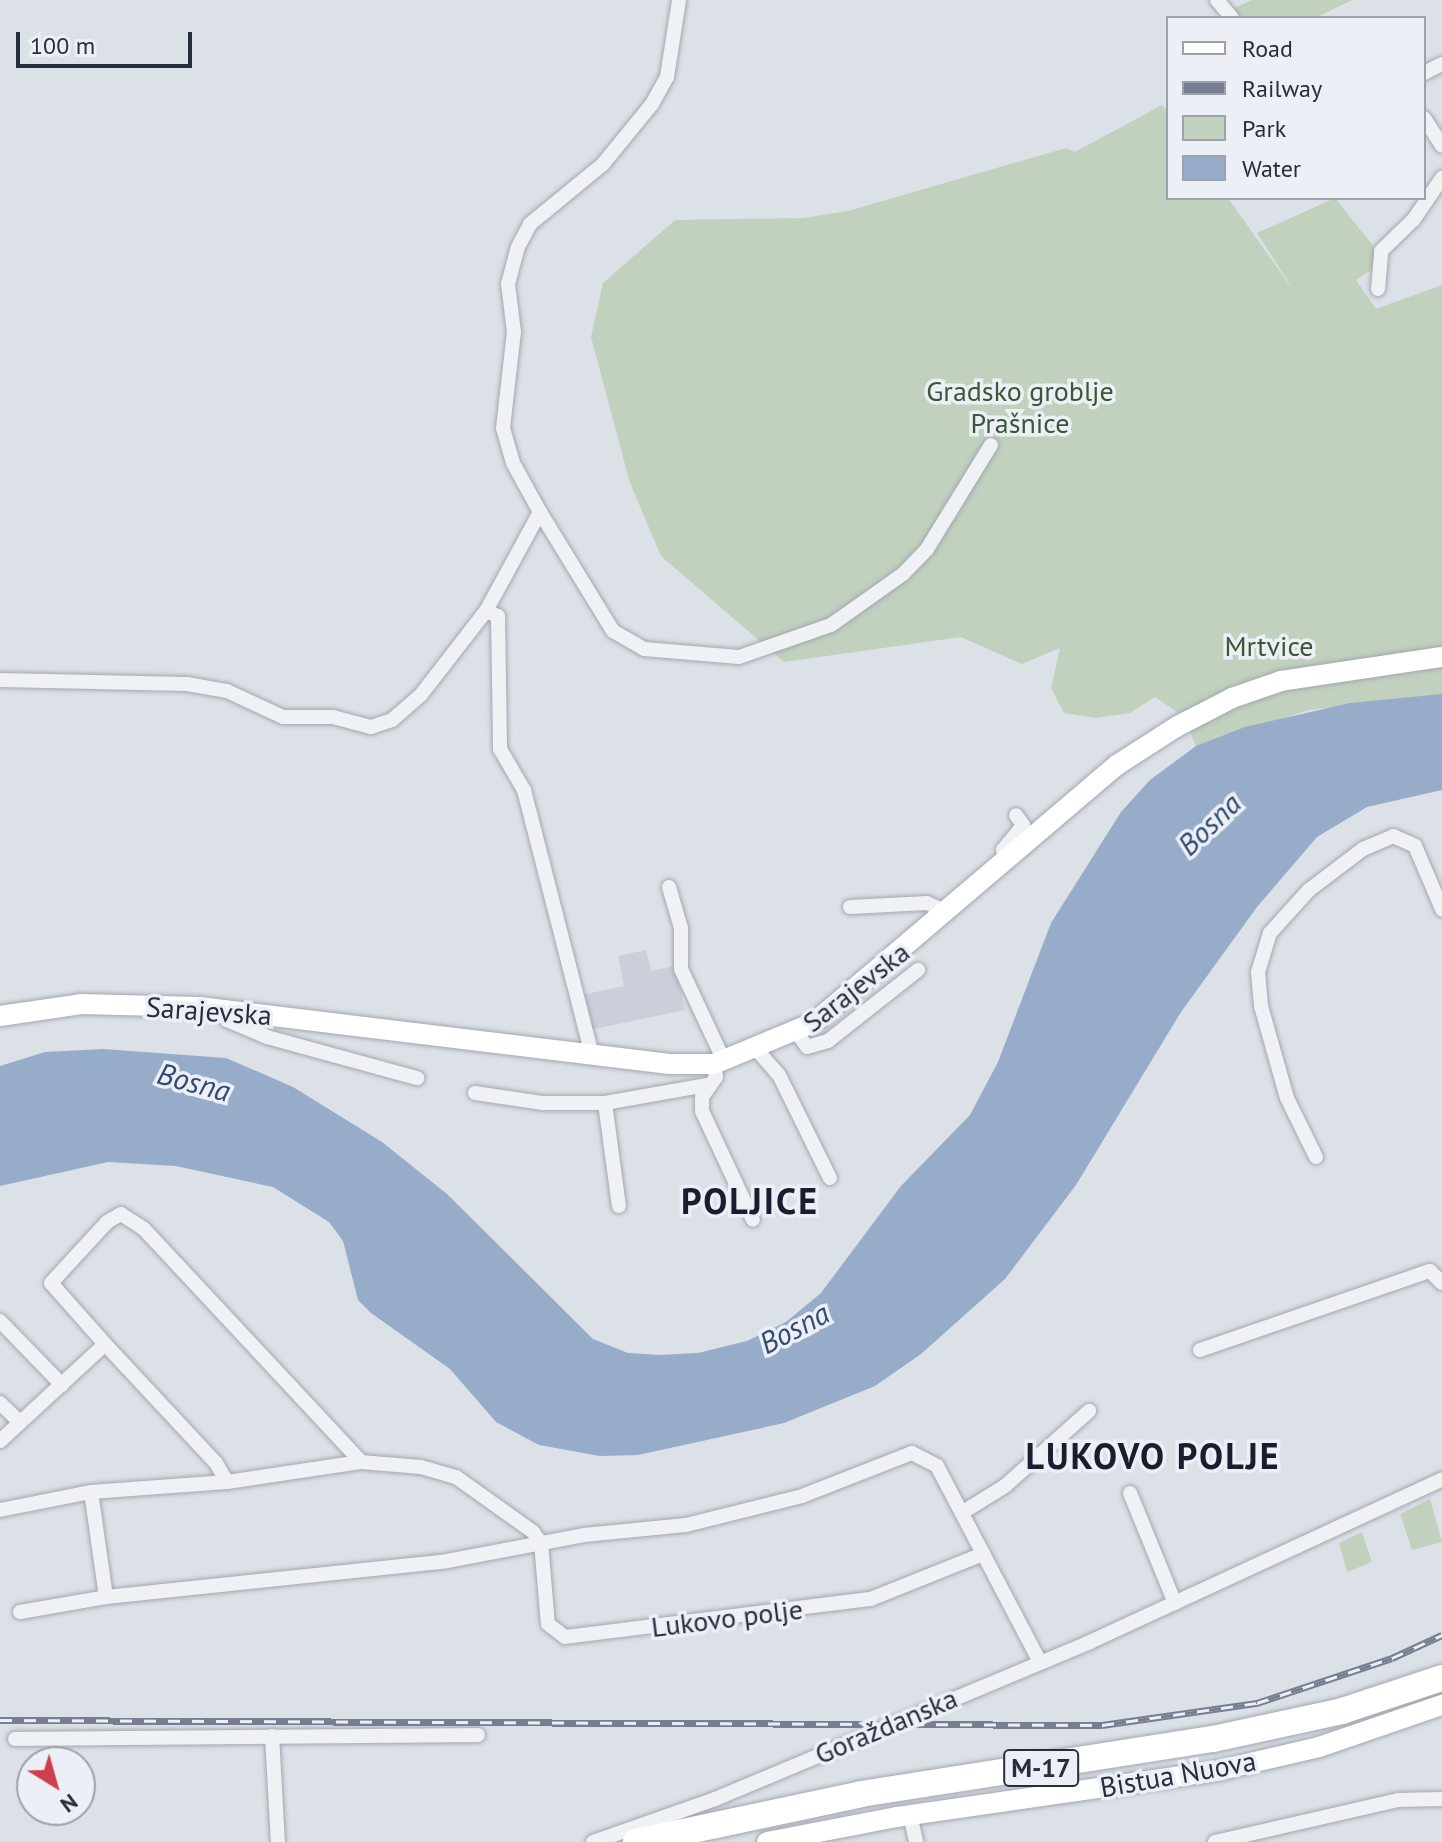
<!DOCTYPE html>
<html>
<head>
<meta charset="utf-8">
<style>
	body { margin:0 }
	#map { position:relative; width:1442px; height:1842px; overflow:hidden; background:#dce0e7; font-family:"PT Sans",sans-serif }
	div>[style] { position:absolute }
	.built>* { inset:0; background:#cacfd9 }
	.green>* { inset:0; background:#c1d1bd }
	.water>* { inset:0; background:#96acc8 }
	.roads { filter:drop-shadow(0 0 2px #a2a7b1) drop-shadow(0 0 2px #a2a7b1) }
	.street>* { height:14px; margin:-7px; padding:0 7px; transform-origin:7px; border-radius:7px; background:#eff1f5 }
	.secondary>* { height:20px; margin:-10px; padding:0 10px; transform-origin:10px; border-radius:10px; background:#fff }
	.highway>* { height:26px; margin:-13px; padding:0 13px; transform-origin:13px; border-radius:13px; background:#fff }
	.rail>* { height:7px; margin-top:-3.5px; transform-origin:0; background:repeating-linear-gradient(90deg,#eceff5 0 12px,#767e90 0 24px); box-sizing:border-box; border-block:2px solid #767e90 }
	span { translate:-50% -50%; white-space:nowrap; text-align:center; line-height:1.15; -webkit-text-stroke:7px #eceff5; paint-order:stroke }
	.shield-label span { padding:2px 6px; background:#eceff5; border:2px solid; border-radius:6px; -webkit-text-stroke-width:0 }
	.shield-label { font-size:26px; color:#262d3d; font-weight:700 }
	.park-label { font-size:28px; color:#385933 }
	.street-label { font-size:28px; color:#262d3d }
	.water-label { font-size:30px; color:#304a71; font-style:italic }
	.district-label { font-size:36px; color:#181e2e; font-weight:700; letter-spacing:2px }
	.legend { position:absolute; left:1166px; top:16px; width:260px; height:184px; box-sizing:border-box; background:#eceff5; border:2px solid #9da1ab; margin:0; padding:10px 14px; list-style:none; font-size:24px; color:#262d3d }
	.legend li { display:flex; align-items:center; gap:16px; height:40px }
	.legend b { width:40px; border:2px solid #9da1ab }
	.north { position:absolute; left:16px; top:1746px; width:80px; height:80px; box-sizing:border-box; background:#eceff5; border:2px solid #9da1ab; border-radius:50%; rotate:143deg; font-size:22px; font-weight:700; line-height:32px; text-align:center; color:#262d3d }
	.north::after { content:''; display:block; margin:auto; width:28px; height:36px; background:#cf3e4c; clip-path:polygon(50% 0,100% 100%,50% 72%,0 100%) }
	.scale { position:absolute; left:16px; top:32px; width:176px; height:36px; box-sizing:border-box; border:4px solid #262d3d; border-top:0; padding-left:10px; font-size:24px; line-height:28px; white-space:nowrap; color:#262d3d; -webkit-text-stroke:6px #eceff5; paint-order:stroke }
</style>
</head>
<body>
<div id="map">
	<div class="built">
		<div style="clip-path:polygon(646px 950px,651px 971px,675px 966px,685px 1010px,589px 1030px,581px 995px,624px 986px,618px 956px)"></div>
	</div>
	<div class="green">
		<div style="clip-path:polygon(1252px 0,1352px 0,1315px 18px,1241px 18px,1232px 9px)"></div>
		<div style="clip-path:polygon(1162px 105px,1168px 113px,1168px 198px,1228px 198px,1296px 294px,1257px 233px,1335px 198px,1385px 261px,1356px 280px,1376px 309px,1442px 285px,1442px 694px,1309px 710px,1196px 746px,1183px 716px,1155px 697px,1130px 713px,1096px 718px,1064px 713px,1051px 688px,1060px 648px,1022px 664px,961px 637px,784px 662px,661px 556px,630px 483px,591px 337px,603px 283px,675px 220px,803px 218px,848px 211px,1066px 148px,1075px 152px)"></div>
		<div style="clip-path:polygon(1430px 1499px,1442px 1542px,1412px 1550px,1400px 1514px)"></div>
		<div style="clip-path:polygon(1362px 1532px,1372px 1562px,1347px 1572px,1339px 1543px)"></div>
	</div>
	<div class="water">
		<div style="clip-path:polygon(1442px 694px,1442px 790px,1367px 807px,1317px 837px,1257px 907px,1181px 1012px,1076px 1185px,1005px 1279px,921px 1354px,875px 1386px,784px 1423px,638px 1455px,600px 1456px,539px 1445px,496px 1422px,450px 1369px,371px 1313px,358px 1300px,343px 1241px,329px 1222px,273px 1187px,176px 1166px,108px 1162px,0 1186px,0 1066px,45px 1052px,103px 1049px,226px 1058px,293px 1087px,382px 1142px,447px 1194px,593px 1339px,628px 1353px,659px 1355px,698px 1353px,747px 1341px,786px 1322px,821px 1293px,901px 1186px,970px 1115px,998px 1062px,1051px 923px,1121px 812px,1150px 780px,1196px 746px,1245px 727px,1350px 703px)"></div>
	</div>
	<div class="roads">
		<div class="street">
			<div style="left:1217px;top:0;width:23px;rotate:50deg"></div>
			<div style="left:1424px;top:73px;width:20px;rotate:-27deg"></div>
			<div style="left:1424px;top:118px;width:33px;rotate:57deg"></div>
			<div style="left:1378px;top:289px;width:38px;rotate:-85deg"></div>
			<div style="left:1381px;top:251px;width:46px;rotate:-44.1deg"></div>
			<div style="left:1414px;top:219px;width:50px;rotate:-55.7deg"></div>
			<div style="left:540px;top:512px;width:140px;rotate:58.5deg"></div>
			<div style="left:613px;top:631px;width:36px;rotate:30deg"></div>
			<div style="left:644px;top:649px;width:95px;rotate:4.8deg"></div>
			<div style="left:739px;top:657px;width:97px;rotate:-19.2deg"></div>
			<div style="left:831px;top:625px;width:88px;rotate:-35.3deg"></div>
			<div style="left:903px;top:574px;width:35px;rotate:-46deg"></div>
			<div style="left:927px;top:549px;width:122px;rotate:-58.4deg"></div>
			<div style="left:486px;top:611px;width:113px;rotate:-61.4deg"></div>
			<div style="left:540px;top:512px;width:56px;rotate:-118.9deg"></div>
			<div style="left:513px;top:463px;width:36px;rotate:-106deg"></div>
			<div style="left:503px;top:428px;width:97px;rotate:-83.5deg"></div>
			<div style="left:514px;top:332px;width:48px;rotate:-97.1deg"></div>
			<div style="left:508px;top:284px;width:38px;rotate:-75deg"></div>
			<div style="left:518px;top:247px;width:26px;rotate:-62deg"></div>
			<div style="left:530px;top:224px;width:94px;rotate:-39.4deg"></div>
			<div style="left:603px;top:164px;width:77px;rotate:-50.8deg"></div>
			<div style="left:652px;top:104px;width:31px;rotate:-61deg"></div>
			<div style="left:667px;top:77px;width:78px;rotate:-81.1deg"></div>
			<div style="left:0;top:680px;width:187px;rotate:1.2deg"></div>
			<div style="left:187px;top:684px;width:41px;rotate:9.9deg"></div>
			<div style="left:227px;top:691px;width:62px;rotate:24.9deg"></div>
			<div style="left:283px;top:717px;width:50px"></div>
			<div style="left:333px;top:717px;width:39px;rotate:15deg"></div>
			<div style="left:371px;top:727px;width:22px;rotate:-18deg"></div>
			<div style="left:392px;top:720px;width:37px;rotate:-41deg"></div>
			<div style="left:420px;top:696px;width:108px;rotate:-52.2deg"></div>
			<div style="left:486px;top:611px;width:13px;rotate:23deg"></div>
			<div style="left:498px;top:616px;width:133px;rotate:89.1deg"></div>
			<div style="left:500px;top:749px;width:48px;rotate:59.7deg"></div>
			<div style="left:524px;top:790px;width:274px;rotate:75.6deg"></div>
			<div style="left:1007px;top:858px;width:9px;rotate:-117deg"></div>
			<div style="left:1003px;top:850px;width:32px;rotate:-51deg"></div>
			<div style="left:1023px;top:825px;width:12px;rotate:-125deg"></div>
			<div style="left:669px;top:887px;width:43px;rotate:73.7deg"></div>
			<div style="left:681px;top:928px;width:41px;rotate:90deg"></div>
			<div style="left:681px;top:969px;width:102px;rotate:64.9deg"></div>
			<div style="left:850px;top:907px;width:77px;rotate:-3deg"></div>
			<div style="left:927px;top:903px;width:21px;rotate:25deg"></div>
			<div style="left:223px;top:1008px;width:13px;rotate:72deg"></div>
			<div style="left:227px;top:1020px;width:43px;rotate:23deg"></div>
			<div style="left:267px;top:1037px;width:156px;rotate:15.3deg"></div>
			<div style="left:797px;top:1033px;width:17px;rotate:54deg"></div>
			<div style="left:807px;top:1047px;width:22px;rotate:-16deg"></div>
			<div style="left:828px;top:1041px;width:115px;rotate:-38.3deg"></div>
			<div style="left:757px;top:1050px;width:33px;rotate:49deg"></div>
			<div style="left:779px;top:1075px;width:115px;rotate:63.7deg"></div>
			<div style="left:714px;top:1064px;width:13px;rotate:81deg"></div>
			<div style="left:716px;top:1077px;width:24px;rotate:125deg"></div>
			<div style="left:702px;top:1097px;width:14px;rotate:90deg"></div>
			<div style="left:702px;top:1111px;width:120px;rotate:64.9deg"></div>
			<div style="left:475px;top:1093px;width:69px;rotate:8.4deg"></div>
			<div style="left:543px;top:1103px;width:62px"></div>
			<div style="left:605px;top:1103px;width:104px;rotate:-10deg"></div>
			<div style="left:605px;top:1103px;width:104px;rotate:82.3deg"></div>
			<div style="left:1316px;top:1157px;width:66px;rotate:-116.2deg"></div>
			<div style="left:1287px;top:1098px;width:96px;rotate:-105.8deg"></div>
			<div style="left:1261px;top:1006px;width:34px;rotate:-95deg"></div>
			<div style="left:1258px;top:972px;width:41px;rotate:-72.9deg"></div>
			<div style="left:1270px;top:933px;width:58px;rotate:-47.8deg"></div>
			<div style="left:1309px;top:890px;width:68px;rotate:-37.2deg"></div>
			<div style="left:1363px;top:849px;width:33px;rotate:-23deg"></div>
			<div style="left:1393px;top:836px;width:24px;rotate:24deg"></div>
			<div style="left:1415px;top:846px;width:69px;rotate:66.8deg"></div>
			<div style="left:0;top:1321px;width:89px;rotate:45.9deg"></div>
			<div style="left:105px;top:1344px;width:81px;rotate:-131.5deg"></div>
			<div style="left:51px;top:1283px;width:83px;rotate:-47.4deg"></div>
			<div style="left:107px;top:1222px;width:16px;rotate:-30deg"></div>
			<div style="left:121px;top:1214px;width:27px;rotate:33deg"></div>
			<div style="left:144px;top:1229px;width:318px;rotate:47deg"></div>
			<div style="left:1200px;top:1350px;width:243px;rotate:-19deg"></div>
			<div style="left:1430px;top:1271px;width:17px;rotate:45deg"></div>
			<div style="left:0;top:1403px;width:28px;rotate:44deg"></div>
			<div style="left:0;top:1441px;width:143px;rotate:-42.7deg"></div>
			<div style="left:105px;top:1344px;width:163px;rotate:47deg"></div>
			<div style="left:216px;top:1463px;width:22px;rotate:60deg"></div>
			<div style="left:1130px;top:1493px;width:119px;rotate:67.8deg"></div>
			<div style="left:0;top:1510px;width:93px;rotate:-11.2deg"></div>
			<div style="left:963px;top:1512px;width:49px;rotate:-31.8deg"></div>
			<div style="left:1005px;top:1486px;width:113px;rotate:-41.8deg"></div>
			<div style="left:106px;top:1597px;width:106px;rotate:-98.1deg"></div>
			<div style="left:91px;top:1492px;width:136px;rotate:-4.2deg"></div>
			<div style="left:227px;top:1482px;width:135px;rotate:-8.5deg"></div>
			<div style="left:361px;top:1462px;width:60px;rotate:4.8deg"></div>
			<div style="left:421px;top:1467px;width:36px;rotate:16deg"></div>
			<div style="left:456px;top:1477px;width:95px;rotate:35.5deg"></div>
			<div style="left:533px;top:1532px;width:14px;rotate:54deg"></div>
			<div style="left:541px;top:1543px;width:81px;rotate:85.1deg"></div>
			<div style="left:548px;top:1624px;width:21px;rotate:37deg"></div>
			<div style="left:565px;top:1637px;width:308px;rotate:-7.1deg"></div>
			<div style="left:871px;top:1599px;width:121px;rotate:-21.9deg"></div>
			<div style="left:20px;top:1612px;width:87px;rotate:-9.9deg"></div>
			<div style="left:106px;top:1597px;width:343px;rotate:-6deg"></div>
			<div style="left:447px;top:1561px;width:139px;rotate:-10.7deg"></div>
			<div style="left:584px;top:1535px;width:102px;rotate:-5.6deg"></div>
			<div style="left:686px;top:1525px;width:120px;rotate:-14deg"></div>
			<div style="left:802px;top:1496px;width:118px;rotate:-21.4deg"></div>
			<div style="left:912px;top:1453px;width:28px;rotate:27deg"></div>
			<div style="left:937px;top:1466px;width:221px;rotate:62.3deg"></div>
			<div style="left:272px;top:1736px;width:106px;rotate:86.8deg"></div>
			<div style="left:15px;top:1739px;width:463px;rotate:-0.5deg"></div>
			<div style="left:910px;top:1815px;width:28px;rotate:77deg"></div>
			<div style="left:593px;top:1842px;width:129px;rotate:-19.4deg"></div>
			<div style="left:715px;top:1799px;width:407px;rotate:-22.7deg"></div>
			<div style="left:1090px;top:1642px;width:388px;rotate:-24.8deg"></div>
			<div style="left:1215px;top:1842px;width:188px;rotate:-12.9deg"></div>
			<div style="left:1398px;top:1800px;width:44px;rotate:-1.3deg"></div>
		</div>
		<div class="secondary">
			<div style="left:0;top:1016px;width:82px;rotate:-8.4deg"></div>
			<div style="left:81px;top:1004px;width:118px;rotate:1.5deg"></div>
			<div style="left:199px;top:1007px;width:472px;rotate:6.9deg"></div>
			<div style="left:668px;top:1064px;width:46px"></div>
			<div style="left:714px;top:1064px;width:109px;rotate:-22.6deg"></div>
			<div style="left:815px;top:1022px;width:397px;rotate:-40.4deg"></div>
			<div style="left:1117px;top:765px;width:70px;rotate:-32.8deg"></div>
			<div style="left:1176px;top:727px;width:63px;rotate:-27.4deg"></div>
			<div style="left:1232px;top:698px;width:52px;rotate:-19.1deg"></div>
			<div style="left:1281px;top:681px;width:163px;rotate:-8.5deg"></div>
			<div style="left:767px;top:1842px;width:132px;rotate:-10.9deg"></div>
			<div style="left:897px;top:1817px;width:322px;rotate:-8.2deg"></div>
			<div style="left:1216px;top:1771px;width:106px;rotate:-13.1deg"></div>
			<div style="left:1319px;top:1747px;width:130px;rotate:-18.9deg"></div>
		</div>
		<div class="highway">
			<div style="left:636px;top:1842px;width:230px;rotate:-12deg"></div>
			<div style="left:861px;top:1794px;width:356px;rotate:-8.9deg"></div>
			<div style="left:1213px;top:1739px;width:132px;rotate:-12.2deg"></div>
			<div style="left:1342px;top:1711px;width:105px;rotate:-18.3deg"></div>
		</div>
	</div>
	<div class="rail">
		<div style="left:0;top:1720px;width:1102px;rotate:0.26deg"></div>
		<div style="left:1102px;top:1725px;width:157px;rotate:-8.1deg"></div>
		<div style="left:1257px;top:1703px;width:142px;rotate:-18.4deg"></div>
		<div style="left:1392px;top:1658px;width:55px;rotate:-24.7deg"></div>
	</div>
	<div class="shield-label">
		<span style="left:1041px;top:1768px">M-17</span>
	</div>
	<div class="park-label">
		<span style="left:1020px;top:407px">Gradsko groblje<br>Prašnice</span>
		<span style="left:1269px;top:646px">Mrtvice</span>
	</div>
	<div class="street-label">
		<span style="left:856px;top:987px;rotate:-38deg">Sarajevska</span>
		<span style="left:209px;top:1011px;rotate:4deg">Sarajevska</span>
		<span style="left:727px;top:1618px;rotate:-7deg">Lukovo polje</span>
		<span style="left:886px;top:1726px;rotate:-23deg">Goraždanska</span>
		<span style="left:1178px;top:1774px;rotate:-10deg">Bistua Nuova</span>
	</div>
	<div class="water-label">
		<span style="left:1209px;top:824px;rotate:-44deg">Bosna</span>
		<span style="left:194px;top:1082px;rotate:15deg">Bosna</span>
		<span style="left:794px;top:1328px;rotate:-28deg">Bosna</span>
	</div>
	<div class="district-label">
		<span style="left:750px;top:1201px">POLJICE</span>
		<span style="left:1153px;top:1456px">LUKOVO POLJE</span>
	</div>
	<ul class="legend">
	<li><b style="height:10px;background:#fff"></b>Road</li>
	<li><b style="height:10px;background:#767e90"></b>Railway</li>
	<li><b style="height:22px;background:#c1d1bd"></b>Park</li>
	<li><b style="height:22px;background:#96acc8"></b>Water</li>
	</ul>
	<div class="north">N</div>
	<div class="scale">100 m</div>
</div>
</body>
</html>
